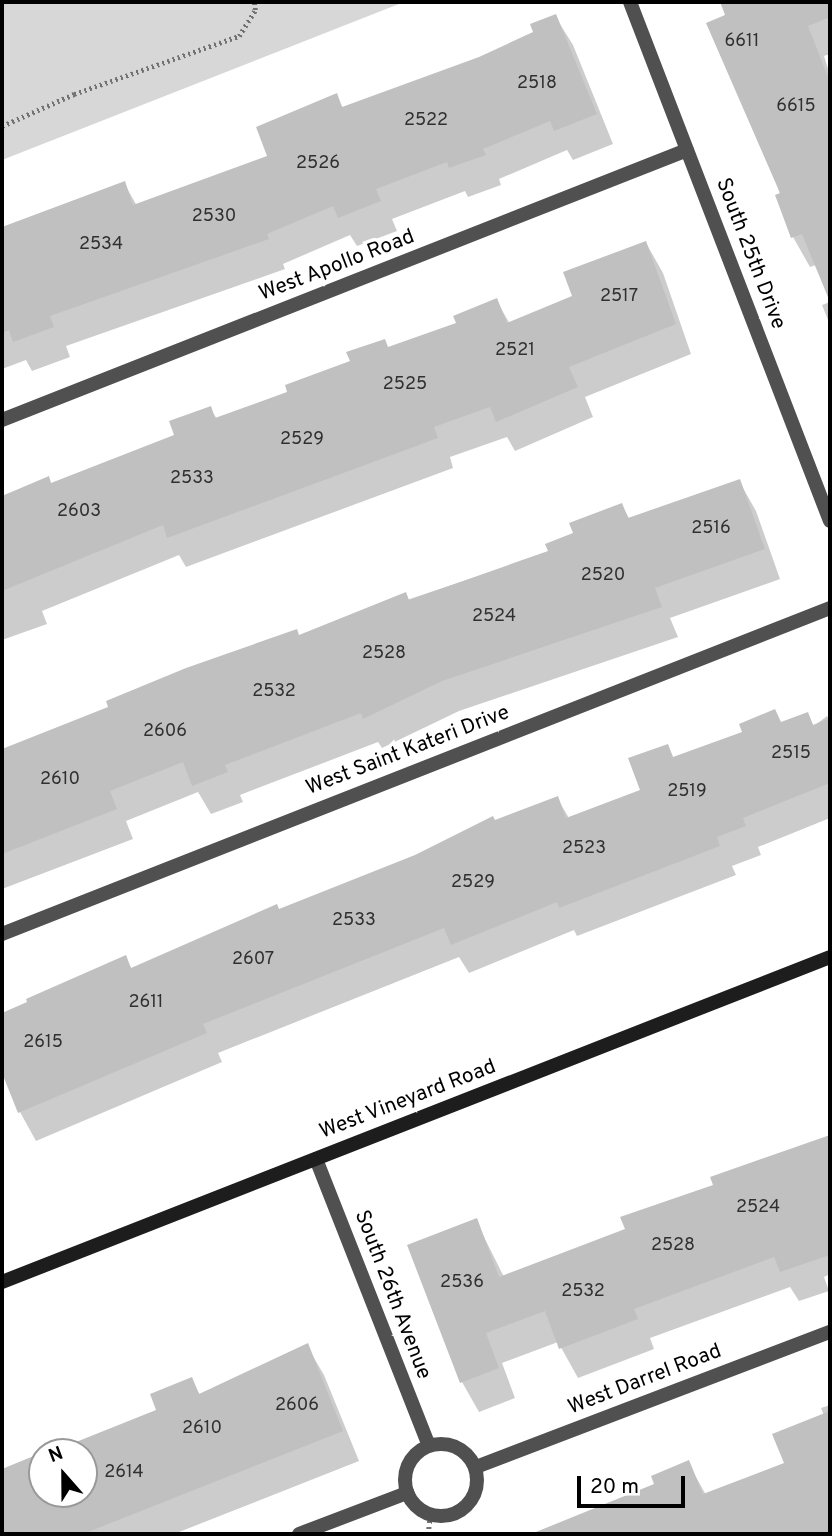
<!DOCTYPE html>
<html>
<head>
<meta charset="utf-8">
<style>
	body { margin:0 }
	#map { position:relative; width:832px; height:1536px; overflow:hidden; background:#fff; font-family:Overpass,sans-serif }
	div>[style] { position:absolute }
	.green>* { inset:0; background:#d7d7d7 }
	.shadow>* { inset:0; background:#0003 }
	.building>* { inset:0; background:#c0c0c0 }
	.path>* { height:4.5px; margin-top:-2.25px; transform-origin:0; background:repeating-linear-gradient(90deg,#727272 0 2px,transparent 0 5.5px) }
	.street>* { height:14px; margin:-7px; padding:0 7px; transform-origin:7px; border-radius:7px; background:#505050 }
	.street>.ring { margin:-7px; padding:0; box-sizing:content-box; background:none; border:14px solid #505050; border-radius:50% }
	.secondary>* { height:14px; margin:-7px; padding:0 7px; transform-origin:7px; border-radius:7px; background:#1d1d1d }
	span { translate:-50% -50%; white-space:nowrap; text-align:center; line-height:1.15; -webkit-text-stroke:7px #fff; paint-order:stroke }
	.number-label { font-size:18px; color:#303030 }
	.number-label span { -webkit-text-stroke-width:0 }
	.street-label { font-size:21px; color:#000 }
	.frame { position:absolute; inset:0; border:4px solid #000; pointer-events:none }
	.north { position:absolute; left:28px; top:1438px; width:70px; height:70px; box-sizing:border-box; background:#fff; border:2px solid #999; border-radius:50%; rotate:339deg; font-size:19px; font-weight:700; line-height:28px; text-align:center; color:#000 }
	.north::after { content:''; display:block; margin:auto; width:24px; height:32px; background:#000; clip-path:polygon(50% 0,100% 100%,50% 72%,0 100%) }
	.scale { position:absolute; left:577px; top:1476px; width:108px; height:32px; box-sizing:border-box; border:4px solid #000; border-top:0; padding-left:9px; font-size:21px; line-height:24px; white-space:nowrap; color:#000; -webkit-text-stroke:5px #fff; paint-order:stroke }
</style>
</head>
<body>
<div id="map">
	<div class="green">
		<div style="clip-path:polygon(2px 2px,404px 2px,2px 160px)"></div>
	</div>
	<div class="shadow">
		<div style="clip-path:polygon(722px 2px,830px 2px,830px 54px,824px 56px,830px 75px,830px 301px,816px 265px,810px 267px,793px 237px)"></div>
		<div style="clip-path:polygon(555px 16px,573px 45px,613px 144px,573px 160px,567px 150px,499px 179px,501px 185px,468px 197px,465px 191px,392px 219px,397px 231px,357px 246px,350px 235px,283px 264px,285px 269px,66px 346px,70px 357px,32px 371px,26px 360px,2px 369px,2px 228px,124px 183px,137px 206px,270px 157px,336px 96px,343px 108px,479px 59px,536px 33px)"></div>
		<div style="clip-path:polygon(646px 243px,663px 273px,691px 354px,585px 397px,593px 417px,515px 451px,507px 437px,450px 457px,453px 468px,186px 567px,179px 555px,42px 611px,47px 624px,2px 640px,2px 496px,48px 479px,51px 484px,176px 436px,210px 408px,217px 419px,289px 393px,458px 324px,496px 300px,510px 324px,574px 297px)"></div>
		<div style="clip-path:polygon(830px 302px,830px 325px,822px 305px)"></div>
		<div style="clip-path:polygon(739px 481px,756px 511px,780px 579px,670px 618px,678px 637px,459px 711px,382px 748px,378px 742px,240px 795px,243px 802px,211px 814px,198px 792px,126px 821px,133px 839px,2px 889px,2px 768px,299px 636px,550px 552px,622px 505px,630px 520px)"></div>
		<div style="clip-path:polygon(807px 715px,814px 726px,827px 716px,830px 721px,830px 818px,758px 847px,761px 855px,732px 866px,736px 875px,577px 936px,574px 930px,469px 973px,459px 957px,218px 1053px,222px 1062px,36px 1141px,20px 1112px,2px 1068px,2px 1014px,125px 957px,132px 970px,557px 798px,569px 818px,642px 791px,667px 746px,674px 759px)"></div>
		<div style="clip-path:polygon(830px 1137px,830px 1274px,824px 1277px,829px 1291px,799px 1301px,790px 1287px,650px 1338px,654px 1349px,578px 1378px,558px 1342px,502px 1363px,515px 1398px,479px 1412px,462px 1382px,476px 1221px,504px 1277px,627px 1230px)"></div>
		<div style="clip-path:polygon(307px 1346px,324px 1375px,359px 1461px,174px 1534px,2px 1534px,2px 1472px,42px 1456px,42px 1494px,84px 1494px,84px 1452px,53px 1452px,158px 1411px,192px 1380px,200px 1395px)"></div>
		<div style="clip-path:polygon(830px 1405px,830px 1534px,532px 1534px,656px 1485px,688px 1463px,706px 1495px,786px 1464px,824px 1416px,821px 1408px)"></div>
	</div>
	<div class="building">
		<div style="clip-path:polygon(720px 2px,830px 2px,830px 17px,808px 26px,830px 82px,830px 302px,802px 234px,791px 238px,775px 195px,780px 193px,706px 23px,725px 15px)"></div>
		<div style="clip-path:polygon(556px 14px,597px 114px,554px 131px,550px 121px,483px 149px,486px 155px,449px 168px,447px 162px,376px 189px,381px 201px,338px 218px,333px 206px,267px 234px,269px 239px,50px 316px,54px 327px,13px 342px,9px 330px,2px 333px,2px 227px,125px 181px,133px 205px,267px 156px,256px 127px,337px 93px,342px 107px,479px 57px,533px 32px,530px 24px)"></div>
		<div style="clip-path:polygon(646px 241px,676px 324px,569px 367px,578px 387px,496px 422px,490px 407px,434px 427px,438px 438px,167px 538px,163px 525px,2px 591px,2px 496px,49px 476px,51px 483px,174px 435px,169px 421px,211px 406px,215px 418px,287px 392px,285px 385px,350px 361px,346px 352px,385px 339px,388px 347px,456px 323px,453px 316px,497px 298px,507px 323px,572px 296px,563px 272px)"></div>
		<div style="clip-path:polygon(740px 479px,765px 549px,655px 588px,662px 607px,442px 681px,363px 719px,361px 713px,225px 765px,228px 772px,192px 786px,183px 762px,110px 791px,117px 809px,2px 854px,2px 749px,108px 707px,106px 701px,186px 668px,297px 629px,299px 635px,406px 592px,409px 600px,548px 551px,545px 544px,573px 533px,569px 523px,622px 503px,628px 518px)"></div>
		<div style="clip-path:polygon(775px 709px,781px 722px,808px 712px,813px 725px,830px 718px,830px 783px,743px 818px,746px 826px,717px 837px,720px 846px,559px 908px,557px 902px,451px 945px,444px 928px,203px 1024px,207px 1033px,18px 1113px,2px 1073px,2px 1013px,27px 1002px,26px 999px,126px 955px,131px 968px,277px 904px,279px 909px,415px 855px,493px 816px,495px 820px,558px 796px,566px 818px,640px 790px,628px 758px,668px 744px,673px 757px,742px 732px,739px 724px)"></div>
		<div style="clip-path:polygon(830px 1135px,830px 1255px,780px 1272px,774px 1257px,634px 1309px,638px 1319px,559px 1349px,545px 1311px,486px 1333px,499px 1368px,460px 1383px,407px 1245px,477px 1218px,499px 1277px,625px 1229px,620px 1217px,713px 1185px,710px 1177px)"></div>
		<div style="clip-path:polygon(308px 1343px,343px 1431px,83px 1534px,2px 1534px,2px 1469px,41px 1453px,42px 1494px,84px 1494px,84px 1452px,51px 1452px,156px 1410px,150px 1394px,192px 1377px,199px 1394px)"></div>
		<div style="clip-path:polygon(830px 1411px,830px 1534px,531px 1534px,654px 1484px,651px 1476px,689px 1460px,703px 1494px,784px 1463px,772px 1434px)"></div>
	</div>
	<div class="path">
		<div style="left:2px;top:126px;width:79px;rotate:-24deg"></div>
		<div style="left:74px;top:94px;width:175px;rotate:-19.4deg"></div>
		<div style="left:239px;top:36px;width:31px;rotate:-58deg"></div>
		<div style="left:255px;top:10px;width:8px;rotate:-97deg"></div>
		<div style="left:428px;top:1534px;width:19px;rotate:-84deg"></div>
	</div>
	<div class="street">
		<div style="left:630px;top:2px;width:556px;rotate:68.93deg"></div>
		<div style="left:2px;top:420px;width:736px;rotate:-21.51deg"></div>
		<div style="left:2px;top:934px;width:890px;rotate:-21.49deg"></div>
		<div style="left:316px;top:1159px;width:308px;rotate:68.5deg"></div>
		<div class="ring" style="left:405px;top:1444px;width:58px;height:58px"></div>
		<div style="left:476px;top:1467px;width:379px;rotate:-20.9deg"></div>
		<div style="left:299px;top:1534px;width:116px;rotate:-20.8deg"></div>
	</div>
	<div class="secondary">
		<div style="left:2px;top:1282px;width:889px;rotate:-21.43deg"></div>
	</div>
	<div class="number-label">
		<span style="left:742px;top:42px">6611</span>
		<span style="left:537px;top:84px">2518</span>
		<span style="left:796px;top:107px">6615</span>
		<span style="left:426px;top:121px">2522</span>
		<span style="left:318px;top:164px">2526</span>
		<span style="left:214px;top:217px">2530</span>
		<span style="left:101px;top:245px">2534</span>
		<span style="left:619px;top:297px">2517</span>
		<span style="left:515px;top:351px">2521</span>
		<span style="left:405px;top:385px">2525</span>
		<span style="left:302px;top:440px">2529</span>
		<span style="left:192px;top:479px">2533</span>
		<span style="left:79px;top:512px">2603</span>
		<span style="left:711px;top:529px">2516</span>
		<span style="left:603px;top:576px">2520</span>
		<span style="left:494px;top:617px">2524</span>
		<span style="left:384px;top:654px">2528</span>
		<span style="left:274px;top:692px">2532</span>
		<span style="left:165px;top:732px">2606</span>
		<span style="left:791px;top:754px">2515</span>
		<span style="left:60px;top:780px">2610</span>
		<span style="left:687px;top:792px">2519</span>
		<span style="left:584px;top:849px">2523</span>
		<span style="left:473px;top:883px">2529</span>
		<span style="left:354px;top:921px">2533</span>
		<span style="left:253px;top:960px">2607</span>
		<span style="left:146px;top:1003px">2611</span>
		<span style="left:43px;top:1043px">2615</span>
		<span style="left:758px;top:1208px">2524</span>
		<span style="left:673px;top:1246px">2528</span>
		<span style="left:462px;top:1283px">2536</span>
		<span style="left:583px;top:1292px">2532</span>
		<span style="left:297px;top:1406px">2606</span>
		<span style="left:202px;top:1429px">2610</span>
		<span style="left:124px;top:1473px">2614</span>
	</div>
	<div class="street-label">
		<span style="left:750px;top:254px;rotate:69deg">South 25th Drive</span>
		<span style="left:337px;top:266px;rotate:-21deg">West Apollo Road</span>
		<span style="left:408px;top:751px;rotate:-21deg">West Saint Kateri Drive</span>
		<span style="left:408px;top:1100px;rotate:-21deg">West Vineyard Road</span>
		<span style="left:392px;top:1295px;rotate:69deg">South 26th Avenue</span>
		<span style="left:645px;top:1380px;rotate:-21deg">West Darrel Road</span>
	</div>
	<div class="frame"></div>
	<div class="north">N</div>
	<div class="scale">20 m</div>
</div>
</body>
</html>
